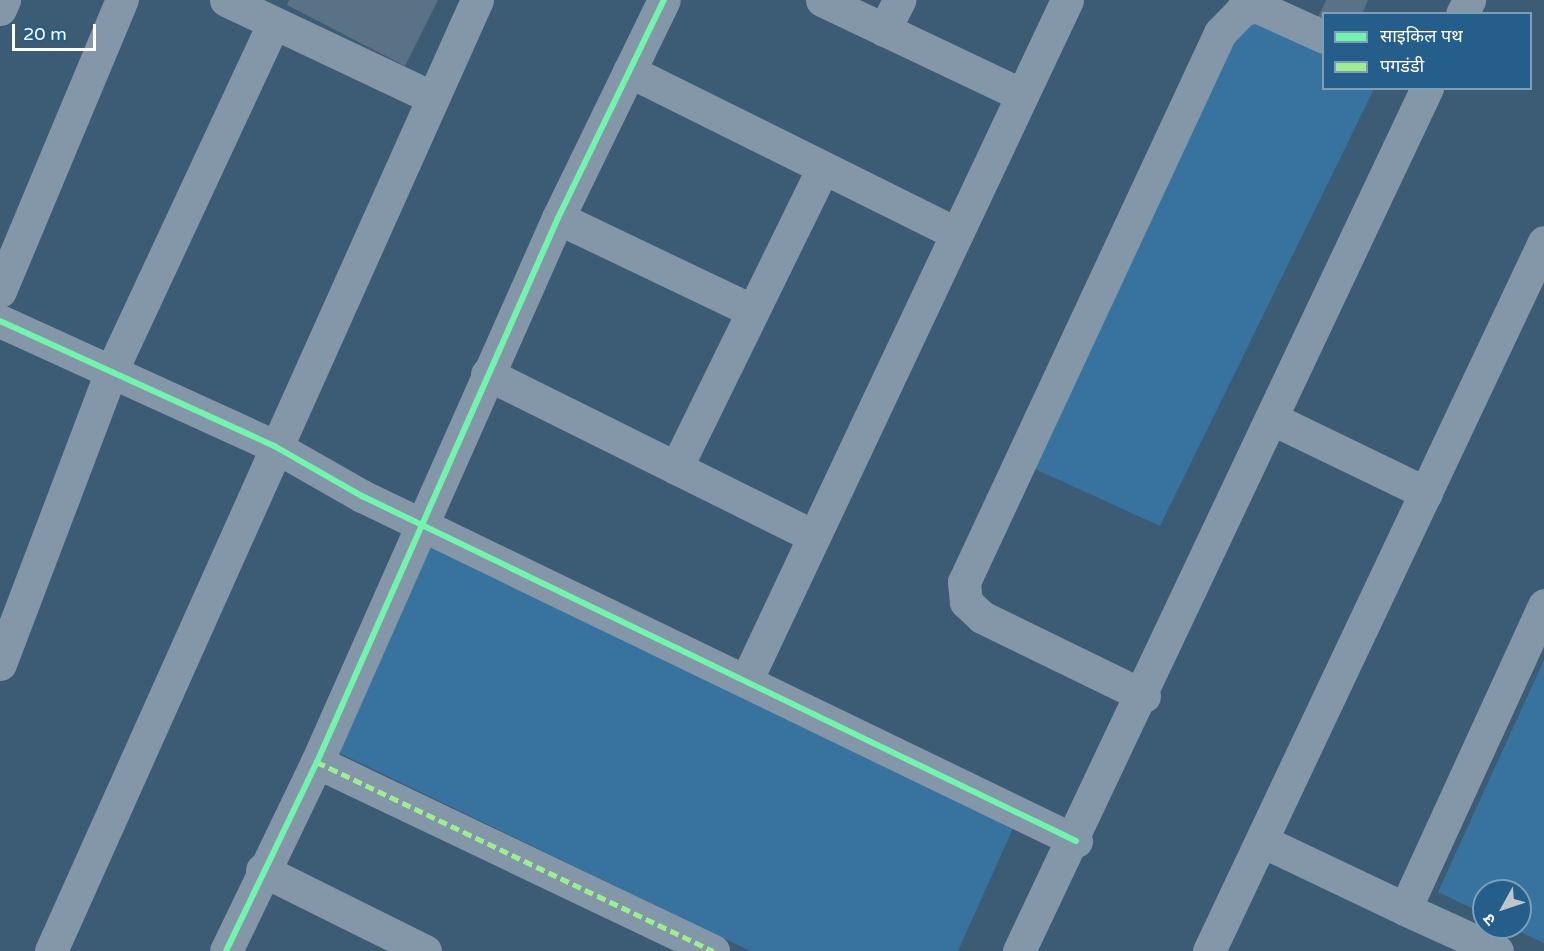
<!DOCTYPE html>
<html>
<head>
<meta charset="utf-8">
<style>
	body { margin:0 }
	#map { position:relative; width:1544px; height:951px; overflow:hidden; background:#3c5b74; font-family:"Varela Round","Noto Sans Devanagari",sans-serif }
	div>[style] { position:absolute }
	.green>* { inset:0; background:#37739e }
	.building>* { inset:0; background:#597285 }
	.minor>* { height:33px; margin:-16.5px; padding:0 16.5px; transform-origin:16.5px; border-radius:16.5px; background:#8397a8 }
	.quiet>* { height:4.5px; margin-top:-2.25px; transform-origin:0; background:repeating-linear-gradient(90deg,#9fed91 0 9px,transparent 0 13.5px) }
	.cycleway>* { height:6px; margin:-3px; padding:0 3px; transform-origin:3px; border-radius:3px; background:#73f3ae }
	span { translate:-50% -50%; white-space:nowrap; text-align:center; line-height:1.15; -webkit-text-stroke:4.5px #255e8b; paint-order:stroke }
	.legend { position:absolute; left:1322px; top:12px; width:210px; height:78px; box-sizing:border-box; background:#255e8b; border:2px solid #7c9eb9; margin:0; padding:8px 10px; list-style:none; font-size:18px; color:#fff }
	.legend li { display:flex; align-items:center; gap:12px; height:30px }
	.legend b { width:30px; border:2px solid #7c9eb9 }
	.north { position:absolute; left:1472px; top:879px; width:60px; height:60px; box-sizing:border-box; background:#255e8b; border:2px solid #7c9eb9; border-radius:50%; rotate:230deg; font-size:16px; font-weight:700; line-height:24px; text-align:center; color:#fff }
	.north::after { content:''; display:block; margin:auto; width:21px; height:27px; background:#bbc6ce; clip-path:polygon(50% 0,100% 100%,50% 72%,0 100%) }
	.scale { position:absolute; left:12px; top:24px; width:84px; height:27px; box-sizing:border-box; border:3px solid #fff; border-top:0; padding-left:8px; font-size:18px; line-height:21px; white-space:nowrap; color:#fff; -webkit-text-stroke:4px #255e8b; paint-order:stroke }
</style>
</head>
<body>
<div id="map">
	<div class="green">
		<div style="clip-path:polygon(1244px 18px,1323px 53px,1324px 88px,1374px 89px,1160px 526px,1035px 469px)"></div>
		<div style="clip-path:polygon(423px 535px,1014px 826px,958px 951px,750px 951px,333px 750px)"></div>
		<div style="clip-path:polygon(1544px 660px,1544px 943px,1510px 927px,1520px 927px,1520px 891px,1484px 891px,1484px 914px,1438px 892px)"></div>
	</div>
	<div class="building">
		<div style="clip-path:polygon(289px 0,438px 0,405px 66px,287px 5px)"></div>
		<div style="clip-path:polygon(1326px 0,1368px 0,1362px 14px,1324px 14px,1324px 26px,1316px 22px)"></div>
	</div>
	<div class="minor">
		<div style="left:226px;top:0;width:229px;rotate:25.3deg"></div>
		<div style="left:822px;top:0;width:221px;rotate:25.4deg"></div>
		<div style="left:0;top:9px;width:10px;rotate:-66deg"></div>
		<div style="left:1462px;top:14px;width:16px;rotate:-63deg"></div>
		<div style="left:884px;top:30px;width:34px;rotate:-63deg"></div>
		<div style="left:629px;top:71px;width:366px;rotate:26.4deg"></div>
		<div style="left:558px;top:218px;width:216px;rotate:25.5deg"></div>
		<div style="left:0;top:291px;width:316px;rotate:-67.3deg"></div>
		<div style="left:0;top:321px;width:303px;rotate:24.5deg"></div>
		<div style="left:276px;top:447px;width:99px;rotate:29.7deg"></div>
		<div style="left:362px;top:496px;width:793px;rotate:25.79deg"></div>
		<div style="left:487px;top:374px;width:365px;rotate:26.4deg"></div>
		<div style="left:1273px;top:419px;width:170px;rotate:25.8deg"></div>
		<div style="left:676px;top:468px;width:334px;rotate:-63.9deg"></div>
		<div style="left:0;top:664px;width:310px;rotate:-69.2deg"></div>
		<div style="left:110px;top:374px;width:387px;rotate:-65deg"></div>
		<div style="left:746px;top:681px;width:753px;rotate:-64.76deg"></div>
		<div style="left:1144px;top:696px;width:180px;rotate:-154deg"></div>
		<div style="left:982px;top:617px;width:22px;rotate:-137deg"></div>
		<div style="left:966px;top:602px;width:20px;rotate:-96deg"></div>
		<div style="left:964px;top:582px;width:606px;rotate:-65deg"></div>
		<div style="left:1220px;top:33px;width:32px;rotate:-46deg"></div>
		<div style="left:1242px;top:10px;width:15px;rotate:-16deg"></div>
		<div style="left:1256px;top:6px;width:75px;rotate:24.5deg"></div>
		<div style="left:317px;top:762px;width:439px;rotate:25.5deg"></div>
		<div style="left:1262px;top:841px;width:158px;rotate:25.4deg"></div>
		<div style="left:262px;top:870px;width:182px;rotate:26.4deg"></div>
		<div style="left:51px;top:951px;width:1042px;rotate:-65.87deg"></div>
		<div style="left:226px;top:951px;width:210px;rotate:-64.3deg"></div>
		<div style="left:317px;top:762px;width:595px;rotate:-66.11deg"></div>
		<div style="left:558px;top:218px;width:242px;rotate:-64.1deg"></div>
		<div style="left:1019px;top:951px;width:955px;rotate:-64.7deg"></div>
		<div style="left:1209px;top:951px;width:784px;rotate:-64.71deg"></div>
		<div style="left:1497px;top:951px;width:101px;rotate:-155.5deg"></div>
		<div style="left:1405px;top:909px;width:334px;rotate:-65.4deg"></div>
	</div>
	<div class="quiet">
		<div style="left:317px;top:762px;width:439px;rotate:25.5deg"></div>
	</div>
	<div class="cycleway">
		<div style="left:0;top:321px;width:303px;rotate:24.5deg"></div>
		<div style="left:276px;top:447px;width:99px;rotate:29.7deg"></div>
		<div style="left:362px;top:496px;width:793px;rotate:25.79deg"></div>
		<div style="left:226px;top:951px;width:210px;rotate:-64.3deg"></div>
		<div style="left:317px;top:762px;width:595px;rotate:-66.11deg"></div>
		<div style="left:558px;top:218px;width:242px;rotate:-64.1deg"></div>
	</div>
	<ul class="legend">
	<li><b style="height:8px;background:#73f3ae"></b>साइकिल पथ</li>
	<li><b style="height:8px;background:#9fed91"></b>पगडंडी</li>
	</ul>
	<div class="north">उ</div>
	<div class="scale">20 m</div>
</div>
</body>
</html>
